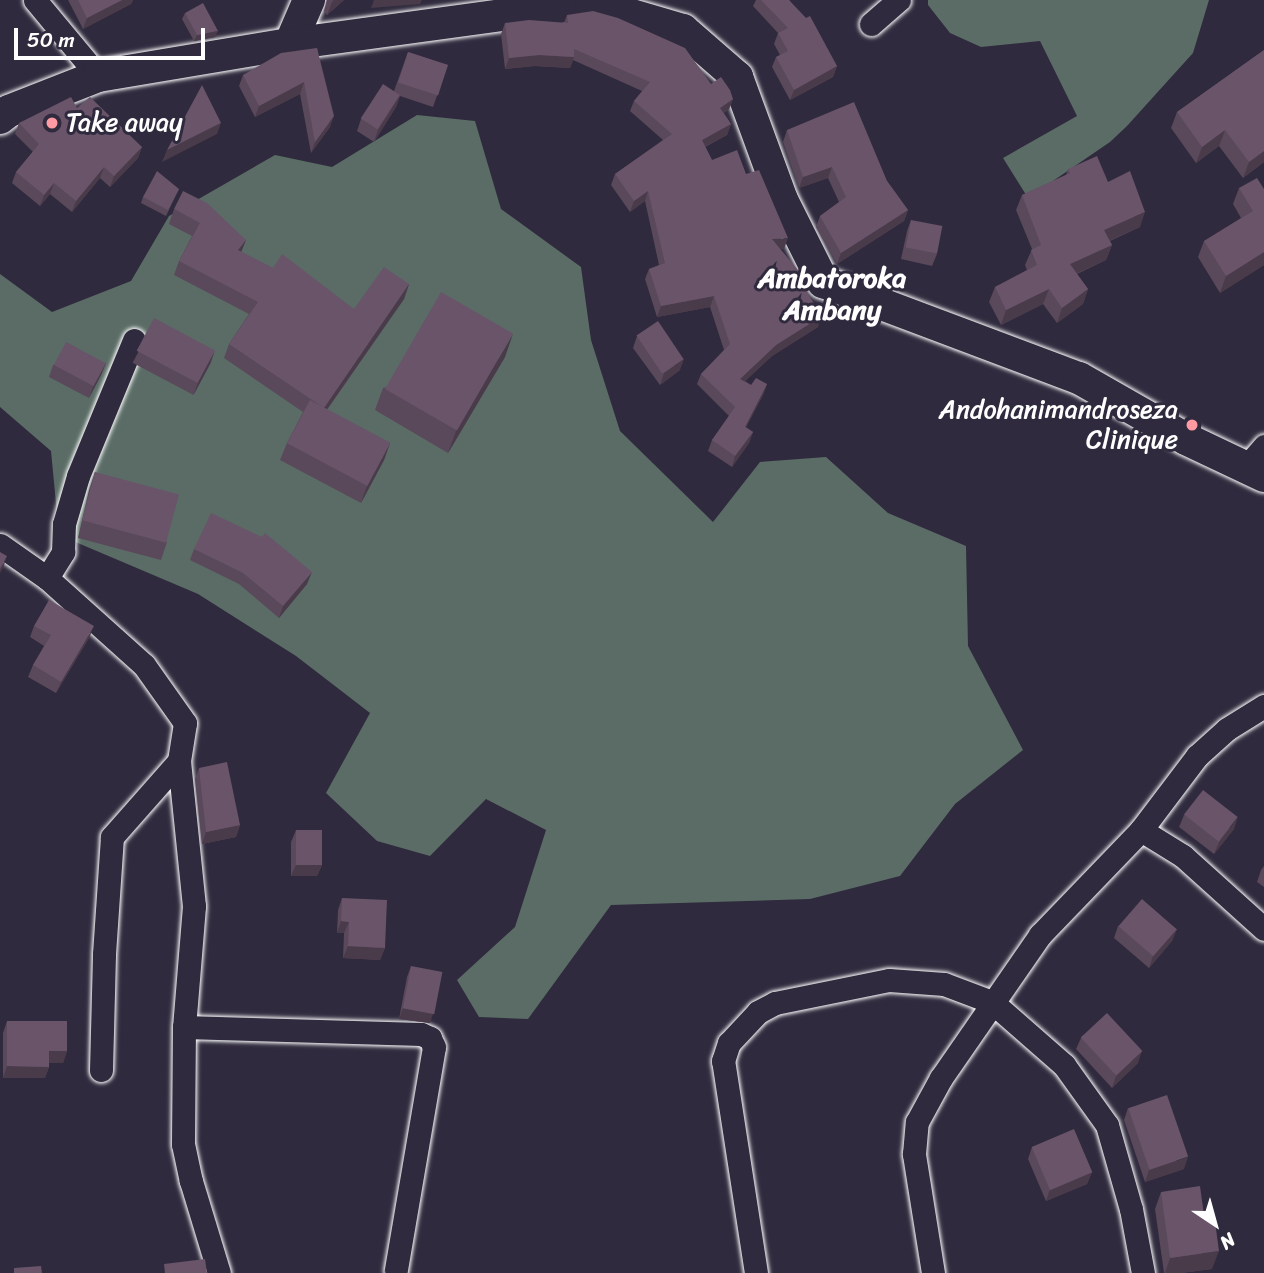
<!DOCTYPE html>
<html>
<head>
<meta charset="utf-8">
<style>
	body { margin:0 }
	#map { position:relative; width:1264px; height:1273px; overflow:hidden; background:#2f2a3d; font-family:Sriracha,sans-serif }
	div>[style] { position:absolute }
	.green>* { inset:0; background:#5a6c65 }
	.roads { filter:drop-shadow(0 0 2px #fff) drop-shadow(0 0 2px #fff) }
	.street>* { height:23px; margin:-11.5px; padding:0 11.5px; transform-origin:11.5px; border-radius:11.5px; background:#2f2a3d }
	.secondary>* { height:32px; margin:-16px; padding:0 16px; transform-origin:16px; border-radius:16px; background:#2f2a3d }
	.wall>* { inset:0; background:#5a485b; transform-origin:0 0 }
	.shaded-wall>* { inset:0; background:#4a3b4a }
	.building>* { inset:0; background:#69546a; transform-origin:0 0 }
	.dots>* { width:19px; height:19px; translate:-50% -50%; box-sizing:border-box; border:4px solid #2f2a3d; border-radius:50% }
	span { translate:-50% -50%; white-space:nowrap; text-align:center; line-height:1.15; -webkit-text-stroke:6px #2f2a3d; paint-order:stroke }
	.poi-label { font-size:26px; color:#fff }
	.left { translate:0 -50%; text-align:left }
	.right { translate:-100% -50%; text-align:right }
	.neighbourhood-label { font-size:28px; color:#fff; font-weight:700 }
	.north { position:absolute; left:1180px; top:1189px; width:70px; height:70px; -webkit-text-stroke:5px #2f2a3d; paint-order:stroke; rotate:144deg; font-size:19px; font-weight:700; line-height:28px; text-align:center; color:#fff }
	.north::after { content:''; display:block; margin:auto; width:24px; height:32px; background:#fff; clip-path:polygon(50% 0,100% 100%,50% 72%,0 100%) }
	.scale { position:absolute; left:14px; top:28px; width:191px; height:32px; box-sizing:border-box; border:4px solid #fff; border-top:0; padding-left:9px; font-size:21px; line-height:24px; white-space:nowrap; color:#fff; -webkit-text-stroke:5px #2f2a3d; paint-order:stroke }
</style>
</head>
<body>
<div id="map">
	<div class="green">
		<div style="clip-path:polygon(928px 0,1209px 0,1193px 53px,1127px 126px,1110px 142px,1028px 198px,1003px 158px,1077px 116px,1040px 41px,981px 47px,950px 33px,928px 5px)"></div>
		<div style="clip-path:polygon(417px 115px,475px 121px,501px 209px,581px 267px,591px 340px,620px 431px,713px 522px,760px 462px,826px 457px,888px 513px,966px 546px,968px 646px,1023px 750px,955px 804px,900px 876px,810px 899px,611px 905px,528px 1019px,479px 1017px,457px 980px,515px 927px,546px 830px,486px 799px,430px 856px,377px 841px,326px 793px,370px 713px,296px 656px,198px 594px,59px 535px,51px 451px,0 407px,0 274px,52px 312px,131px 281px,169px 216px,275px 155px,332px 167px)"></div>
	</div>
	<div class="roads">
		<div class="street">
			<div style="left:35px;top:0;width:99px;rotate:50.3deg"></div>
			<div style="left:871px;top:24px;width:37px;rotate:-41deg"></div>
			<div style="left:1246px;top:467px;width:28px;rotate:-49deg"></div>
			<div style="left:0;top:545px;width:57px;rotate:35.1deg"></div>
			<div style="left:47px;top:578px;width:130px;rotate:41.9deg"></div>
			<div style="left:144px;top:665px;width:71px;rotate:54.7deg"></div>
			<div style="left:185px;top:723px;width:38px;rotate:99deg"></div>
			<div style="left:179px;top:761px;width:146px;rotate:84.1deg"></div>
			<div style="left:194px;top:906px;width:121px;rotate:94.7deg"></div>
			<div style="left:184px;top:1027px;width:117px;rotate:90.5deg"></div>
			<div style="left:183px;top:1144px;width:38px;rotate:78deg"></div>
			<div style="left:191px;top:1181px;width:96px;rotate:73.1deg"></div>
			<div style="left:47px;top:578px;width:31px;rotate:-58deg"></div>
			<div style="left:63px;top:552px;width:28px;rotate:-88deg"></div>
			<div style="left:64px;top:524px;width:50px;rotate:-73.7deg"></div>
			<div style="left:78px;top:476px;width:147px;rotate:-67.6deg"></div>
			<div style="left:1141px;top:830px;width:49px;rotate:31.8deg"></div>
			<div style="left:1183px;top:856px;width:109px;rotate:42deg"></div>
			<div style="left:184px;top:1027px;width:237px;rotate:1.7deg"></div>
			<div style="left:421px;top:1034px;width:10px;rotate:24deg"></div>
			<div style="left:430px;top:1038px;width:10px;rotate:66deg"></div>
			<div style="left:434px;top:1047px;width:226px;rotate:99.7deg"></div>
			<div style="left:101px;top:1070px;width:116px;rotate:-88.5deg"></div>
			<div style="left:104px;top:954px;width:117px;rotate:-86.1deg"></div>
			<div style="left:112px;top:837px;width:101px;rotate:-48.6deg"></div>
			<div style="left:756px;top:1273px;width:215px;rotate:-98.8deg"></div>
			<div style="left:723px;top:1061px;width:19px;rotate:-72deg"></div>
			<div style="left:729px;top:1043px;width:42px;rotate:-46.9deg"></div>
			<div style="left:758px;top:1012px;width:19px;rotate:-28deg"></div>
			<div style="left:775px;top:1003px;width:116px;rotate:-11.4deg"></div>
			<div style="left:889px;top:980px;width:55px;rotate:4.2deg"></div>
			<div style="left:944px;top:984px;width:51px;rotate:20.6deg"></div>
			<div style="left:992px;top:1002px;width:96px;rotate:41.2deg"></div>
			<div style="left:1064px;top:1065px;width:74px;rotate:54.4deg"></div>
			<div style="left:1107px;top:1125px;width:87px;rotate:74.1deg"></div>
			<div style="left:1131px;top:1209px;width:65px;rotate:79.4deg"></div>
			<div style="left:933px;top:1273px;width:121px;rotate:-99.1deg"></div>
			<div style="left:914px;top:1154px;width:32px;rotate:-85deg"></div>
			<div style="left:917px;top:1122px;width:50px;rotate:-61.4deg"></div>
			<div style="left:941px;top:1078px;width:174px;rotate:-55.3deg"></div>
			<div style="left:1040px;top:935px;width:146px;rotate:-46.1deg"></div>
			<div style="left:1141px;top:830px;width:93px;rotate:-52.9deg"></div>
			<div style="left:1197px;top:756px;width:40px;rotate:-42deg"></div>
			<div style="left:1227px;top:729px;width:44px;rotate:-31.9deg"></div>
		</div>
		<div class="secondary">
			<div style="left:290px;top:44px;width:48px;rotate:-66.6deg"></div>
			<div style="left:0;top:118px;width:11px;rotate:-38deg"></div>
			<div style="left:9px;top:111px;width:96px;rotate:-21.5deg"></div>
			<div style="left:98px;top:76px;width:195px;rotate:-9.5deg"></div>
			<div style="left:290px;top:44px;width:304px;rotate:-7.8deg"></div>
			<div style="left:591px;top:3px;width:96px;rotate:16.4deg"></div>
			<div style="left:683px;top:30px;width:72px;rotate:41deg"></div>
			<div style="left:737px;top:77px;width:131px;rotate:69.9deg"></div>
			<div style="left:782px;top:200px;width:92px;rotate:63.4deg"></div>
			<div style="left:823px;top:282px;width:273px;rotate:20.6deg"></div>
			<div style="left:1079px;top:378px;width:123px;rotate:29.7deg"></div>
			<div style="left:1186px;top:439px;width:86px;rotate:25.4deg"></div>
		</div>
	</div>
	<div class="wall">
		<div style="clip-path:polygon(68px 0,133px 0,131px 4px,83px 29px)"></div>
		<div style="clip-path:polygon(327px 0,344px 0,327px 15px,324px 11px)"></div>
		<div style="clip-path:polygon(756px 0,789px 0,837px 66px,833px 77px,790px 100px,772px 67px,776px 57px,780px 55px,774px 44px,778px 33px,753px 6px)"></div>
		<div style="clip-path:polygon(185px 13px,215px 37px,194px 41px,182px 19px)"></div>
		<div style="clip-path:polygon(567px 15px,711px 84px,733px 99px,729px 109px,724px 113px,731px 124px,727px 135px,705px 147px,712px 160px,746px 174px,784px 249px,780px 249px,806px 280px,803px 287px,818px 327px,772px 356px,745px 381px,751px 385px,767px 384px,763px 395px,746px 427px,753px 432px,749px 443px,732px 467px,708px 451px,712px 440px,729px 416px,697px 384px,701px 374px,724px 350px,710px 307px,657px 317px,645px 279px,649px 269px,659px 265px,645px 201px,630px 212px,611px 185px,615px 174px,663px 140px,630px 111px,634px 101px,642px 91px,573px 60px,570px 68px,535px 66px,505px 69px,501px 34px,505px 23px,564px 23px)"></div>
		<div style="clip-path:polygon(317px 48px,330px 127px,311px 153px,300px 94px,255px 117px,239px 86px,243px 75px)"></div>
		<div style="clip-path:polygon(1264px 50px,1264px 162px,1243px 178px,1219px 146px,1196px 163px,1171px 128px,1177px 112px)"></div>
		<div style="clip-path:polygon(408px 52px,448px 65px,433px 107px,400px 96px,396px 107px,374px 142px,357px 131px,361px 119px,394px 91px)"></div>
		<div style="clip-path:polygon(77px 108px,142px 147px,138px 158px,110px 187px,100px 178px,72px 212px,50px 194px,40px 206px,12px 183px,16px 172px,33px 152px,15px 134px,19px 123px)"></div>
		<div style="clip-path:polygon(787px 130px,887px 181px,908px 210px,904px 221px,837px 264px,816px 227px,820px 216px,839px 202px,828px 178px,799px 188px,783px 142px)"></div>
		<div style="clip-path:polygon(1068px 169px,1108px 182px,1140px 227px,1110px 241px,1112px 245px,1106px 260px,1077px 274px,1088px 289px,1083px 304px,1057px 323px,1043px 304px,1001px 325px,989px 302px,995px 287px,1027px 270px,1025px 265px,1032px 249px,1016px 210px,1022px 195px,1066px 175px)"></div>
		<div style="clip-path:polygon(1239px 188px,1264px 189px,1264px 265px,1220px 293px,1198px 257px,1204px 241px,1241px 218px,1233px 204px)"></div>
		<div style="clip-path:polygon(179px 189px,166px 216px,141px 203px,143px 197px)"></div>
		<div style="clip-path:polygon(174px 209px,246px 240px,241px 252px,354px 309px,409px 284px,404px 299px,327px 410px,390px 443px,384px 460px,361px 503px,280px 460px,287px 443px,303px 412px,224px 358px,229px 344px,249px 314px,174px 275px,179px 261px,192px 236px,169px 224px)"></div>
		<div style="clip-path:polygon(911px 220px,937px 254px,932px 266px,901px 259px,907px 231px)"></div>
		<div style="left:150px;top:330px;width:69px;height:37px;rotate:28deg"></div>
		<div style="clip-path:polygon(637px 336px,680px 370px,660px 385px,633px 348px)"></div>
		<div style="clip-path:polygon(505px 357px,448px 453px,375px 410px,383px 388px)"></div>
		<div style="clip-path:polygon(106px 363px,101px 375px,89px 398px,49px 377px,53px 365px)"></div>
		<div style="clip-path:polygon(95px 472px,167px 542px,161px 560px,78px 538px,89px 490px)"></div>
		<div style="clip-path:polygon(194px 549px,307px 584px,279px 618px,239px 584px,190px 560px)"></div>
		<div style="clip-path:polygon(34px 626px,89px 638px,56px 693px,28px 677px,33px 665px,44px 646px,30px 637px)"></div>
		<div style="clip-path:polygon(199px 768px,240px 825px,236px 837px,202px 844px,195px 779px)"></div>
		<div style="clip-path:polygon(1184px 815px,1234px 829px,1214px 854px,1179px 827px)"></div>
		<div style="clip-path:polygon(296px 830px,322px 865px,317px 876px,291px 876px,291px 842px)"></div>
		<div style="clip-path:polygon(1264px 866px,1264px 887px,1257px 882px,1261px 870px)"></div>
		<div style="clip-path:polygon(342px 898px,385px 948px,380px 960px,343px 958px,344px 933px,337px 933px,338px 910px)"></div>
		<div style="clip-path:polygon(1118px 926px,1177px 929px,1172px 941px,1149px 968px,1114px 938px)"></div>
		<div style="clip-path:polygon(411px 966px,430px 1023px,399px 1019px,407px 977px)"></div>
		<div style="clip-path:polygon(7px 1021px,67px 1051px,63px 1063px,49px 1063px,49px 1067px,45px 1078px,3px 1078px,3px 1033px)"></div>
		<div style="clip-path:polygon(1081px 1038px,1138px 1063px,1112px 1088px,1076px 1049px)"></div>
		<div style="clip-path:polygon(1128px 1108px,1184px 1169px,1145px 1182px,1124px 1120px)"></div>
		<div style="clip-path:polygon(1032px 1147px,1092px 1172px,1087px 1184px,1046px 1201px,1028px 1159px)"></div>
		<div style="clip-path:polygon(1161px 1192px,1212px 1269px,1181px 1273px,1164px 1273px,1155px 1209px)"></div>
	</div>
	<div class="shaded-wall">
		<div style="clip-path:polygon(122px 0,133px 0,131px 4px,83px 29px,87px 18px)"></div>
		<div style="clip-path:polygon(334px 0,344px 0,327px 15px,332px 2px)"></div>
		<div style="clip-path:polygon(374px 0,422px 0,420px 4px,371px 8px)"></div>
		<div style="clip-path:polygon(218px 31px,215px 37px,194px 41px,197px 35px)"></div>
		<div style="clip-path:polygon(539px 55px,574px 57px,570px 68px,535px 66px,505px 69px,509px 58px)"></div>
		<div style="clip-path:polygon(837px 66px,833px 77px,790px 100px,794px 90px)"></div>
		<div style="clip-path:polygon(304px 82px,300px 94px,255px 117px,259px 106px)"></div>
		<div style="clip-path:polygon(400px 95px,396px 107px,374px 142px,378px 130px)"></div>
		<div style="clip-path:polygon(733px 99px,729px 109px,716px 118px,720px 108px)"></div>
		<div style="clip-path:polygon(334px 116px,330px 127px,311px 153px,315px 142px)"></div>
		<div style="clip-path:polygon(221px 123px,217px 134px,162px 162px,167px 150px)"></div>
		<div style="clip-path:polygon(731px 124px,727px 135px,698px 150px,702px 140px)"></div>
		<div style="clip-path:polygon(1225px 130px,1219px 146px,1196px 163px,1202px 147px)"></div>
		<div style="clip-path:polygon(142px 147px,138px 158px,110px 187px,114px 176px)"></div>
		<div style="clip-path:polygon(1264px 151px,1264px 162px,1243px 178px,1249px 162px)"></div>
		<div style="clip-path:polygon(104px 167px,100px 178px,72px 212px,76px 201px)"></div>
		<div style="clip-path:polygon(832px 167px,828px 178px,799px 188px,803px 177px)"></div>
		<div style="clip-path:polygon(54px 183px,50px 194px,40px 206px,44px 195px)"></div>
		<div style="clip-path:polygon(648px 191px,645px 201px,630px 212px,634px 201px)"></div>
		<div style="clip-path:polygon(908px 210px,904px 221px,837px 264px,841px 253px)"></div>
		<div style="clip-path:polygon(1145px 212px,1140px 227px,1099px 245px,1104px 230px)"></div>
		<div style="clip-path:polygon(788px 238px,784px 249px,768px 250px,772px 239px)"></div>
		<div style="clip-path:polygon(246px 240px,240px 255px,238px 250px)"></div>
		<div style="clip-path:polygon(1112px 245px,1106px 260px,1064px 279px,1070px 264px)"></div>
		<div style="clip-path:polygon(1264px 252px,1264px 265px,1220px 293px,1226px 276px)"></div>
		<div style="clip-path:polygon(409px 284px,404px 299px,318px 422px,324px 408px)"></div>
		<div style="clip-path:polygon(1049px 289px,1043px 304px,1001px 325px,1006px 310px)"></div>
		<div style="clip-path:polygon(1088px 289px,1083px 304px,1057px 323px,1062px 308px)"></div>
		<div style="clip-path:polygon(714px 296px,710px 307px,657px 317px,661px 306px)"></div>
		<div style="clip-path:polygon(822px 316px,818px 327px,772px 356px,736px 390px,740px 379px,776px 345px)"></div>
		<div style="clip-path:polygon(513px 334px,505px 357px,448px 453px,456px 431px)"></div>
		<div style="clip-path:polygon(215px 350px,211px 362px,194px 394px,198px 382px)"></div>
		<div style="clip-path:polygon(684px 359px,680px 370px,660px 385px,664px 373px)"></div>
		<div style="clip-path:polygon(106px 363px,101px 375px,89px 398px,93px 387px)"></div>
		<div style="clip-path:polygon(767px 384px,763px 395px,741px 437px,745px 427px)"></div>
		<div style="clip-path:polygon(753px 432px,749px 443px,732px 467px,735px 456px)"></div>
		<div style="clip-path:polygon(390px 443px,384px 460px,361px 503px,367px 486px)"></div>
		<div style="clip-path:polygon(7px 556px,3px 568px,0 573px,0 569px)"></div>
		<div style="clip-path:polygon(312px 572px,307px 584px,279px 618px,283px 606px)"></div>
		<div style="clip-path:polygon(94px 626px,89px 638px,56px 693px,61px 682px)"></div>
		<div style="clip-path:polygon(1238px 817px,1234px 829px,1214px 854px,1219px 842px)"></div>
		<div style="clip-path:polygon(240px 825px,236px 837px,202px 844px,206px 832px)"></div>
		<div style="clip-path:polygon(296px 865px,322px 865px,317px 876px,291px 876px)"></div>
		<div style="clip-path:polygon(341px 921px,349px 922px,344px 933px,337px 933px)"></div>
		<div style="clip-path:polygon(1177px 929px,1172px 941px,1149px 968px,1153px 956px)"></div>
		<div style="clip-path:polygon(348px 946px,385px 948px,380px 960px,343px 958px)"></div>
		<div style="clip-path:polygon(403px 1008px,434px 1011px,430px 1023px,399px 1019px)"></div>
		<div style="clip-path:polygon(49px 1051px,67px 1051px,63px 1063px,45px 1063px)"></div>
		<div style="clip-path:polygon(1142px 1051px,1138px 1063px,1112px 1088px,1116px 1076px)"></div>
		<div style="clip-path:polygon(7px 1066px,49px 1067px,45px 1078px,3px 1078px)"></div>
		<div style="clip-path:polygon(1188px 1157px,1184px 1169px,1145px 1182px,1149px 1170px)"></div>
		<div style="clip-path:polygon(1092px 1172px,1087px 1184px,1046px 1201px,1050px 1189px)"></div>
		<div style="clip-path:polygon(1219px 1251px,1212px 1269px,1181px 1273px,1165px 1273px,1170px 1258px)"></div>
	</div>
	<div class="building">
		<div style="clip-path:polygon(78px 0,122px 0,87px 18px)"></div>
		<div style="clip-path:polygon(761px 0,789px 0,806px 18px,810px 16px,837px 66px,794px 90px,776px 57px,788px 51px,778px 33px,788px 28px)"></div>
		<div style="clip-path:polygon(203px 3px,218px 31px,197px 35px,185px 13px)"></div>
		<div style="clip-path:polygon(593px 11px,618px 18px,685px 48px,711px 84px,721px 77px,730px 90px,733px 99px,720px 108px,731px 124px,702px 140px,712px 160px,737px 150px,746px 174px,759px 170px,788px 238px,772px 239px,806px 280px,801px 283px,822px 316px,776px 345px,740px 379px,751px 385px,756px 378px,767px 384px,745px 427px,753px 432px,735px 456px,712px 440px,735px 407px,701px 374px,730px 344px,714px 296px,661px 306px,649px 269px,665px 263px,648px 191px,634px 201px,615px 174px,672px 134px,634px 101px,650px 82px,574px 49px,574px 57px,539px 55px,509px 58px,505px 23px,529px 20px,568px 23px,567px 15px)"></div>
		<div style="clip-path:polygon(317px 48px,334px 116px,315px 142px,304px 82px,259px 106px,243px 75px,281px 53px)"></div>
		<div style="clip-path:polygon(1264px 50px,1264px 151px,1249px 162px,1225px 130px,1202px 147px,1177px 112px)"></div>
		<div style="left:408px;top:52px;width:42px;height:32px;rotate:18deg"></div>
		<div style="left:383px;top:84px;width:20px;height:41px;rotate:33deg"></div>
		<div style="clip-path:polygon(202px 85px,221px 123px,167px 150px)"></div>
		<div style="clip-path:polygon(71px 97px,77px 108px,90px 97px,142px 147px,114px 176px,104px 167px,76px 201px,54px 183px,44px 195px,16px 172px,39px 144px,19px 123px)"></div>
		<div style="clip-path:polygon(854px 102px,887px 181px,908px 210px,841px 253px,820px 216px,846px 197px,832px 167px,803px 177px,787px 130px)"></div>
		<div style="clip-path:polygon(1097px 156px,1108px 182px,1130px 171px,1145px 212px,1104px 230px,1112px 245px,1070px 264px,1088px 289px,1062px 308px,1049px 289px,1006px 310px,995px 287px,1037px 265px,1031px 250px,1041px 245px,1022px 195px,1070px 173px,1068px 169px)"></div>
		<div style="clip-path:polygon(157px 171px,179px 189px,168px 210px,143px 197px)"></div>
		<div style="clip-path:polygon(1257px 178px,1264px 189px,1264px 252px,1226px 276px,1204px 241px,1253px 211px,1239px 188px)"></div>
		<div style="clip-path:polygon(183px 191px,207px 203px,246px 240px,238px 250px,273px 268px,282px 254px,354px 309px,384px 267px,409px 284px,324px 408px,229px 344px,258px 302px,179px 261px,200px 223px,174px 209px)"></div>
		<div style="left:911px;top:220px;width:32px;height:28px;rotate:11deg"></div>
		<div style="left:441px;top:292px;width:83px;height:112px;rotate:30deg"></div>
		<div style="left:154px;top:318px;width:69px;height:37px;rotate:28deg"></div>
		<div style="left:658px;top:321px;width:46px;height:26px;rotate:56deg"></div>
		<div style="left:66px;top:342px;width:45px;height:26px;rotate:28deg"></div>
		<div style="left:310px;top:400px;width:91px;height:49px;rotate:28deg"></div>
		<div style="left:95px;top:472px;width:87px;height:50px;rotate:15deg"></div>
		<div style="clip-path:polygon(211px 513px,262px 537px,265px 533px,312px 572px,283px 606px,243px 573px,194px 549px)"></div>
		<div style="clip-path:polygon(0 552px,7px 556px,0 569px)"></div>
		<div style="clip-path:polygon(49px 600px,94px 626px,61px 682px,33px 665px,51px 635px,34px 626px)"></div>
		<div style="clip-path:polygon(227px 762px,240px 825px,206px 832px,199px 768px)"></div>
		<div style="left:1203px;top:790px;width:44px;height:31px;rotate:38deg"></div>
		<div style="left:296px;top:830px;width:26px;height:35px"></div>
		<div style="clip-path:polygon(342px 898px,387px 900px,385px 948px,348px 946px,349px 922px,341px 921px)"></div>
		<div style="left:1142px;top:899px;width:46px;height:36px;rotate:41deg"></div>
		<div style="left:411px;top:966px;width:32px;height:43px;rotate:11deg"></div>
		<div style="left:1107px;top:1013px;width:52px;height:36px;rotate:47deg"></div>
		<div style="clip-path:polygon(7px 1021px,67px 1021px,67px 1051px,49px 1051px,49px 1067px,7px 1066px)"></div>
		<div style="left:1167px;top:1095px;width:65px;height:41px;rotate:71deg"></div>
		<div style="left:1074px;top:1129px;width:47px;height:46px;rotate:67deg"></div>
		<div style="clip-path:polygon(1200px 1186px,1204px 1215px,1214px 1214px,1219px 1251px,1170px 1258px,1161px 1192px)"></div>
		<div style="clip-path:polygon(205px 1259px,207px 1273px,165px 1273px,164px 1264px)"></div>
		<div style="clip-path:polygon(41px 1266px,42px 1273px,14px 1273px,14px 1268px)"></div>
	</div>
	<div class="dots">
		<div style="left:52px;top:123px;background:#ff9aa2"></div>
		<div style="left:1192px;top:425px;background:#ff9aa2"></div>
	</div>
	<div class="poi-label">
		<span class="left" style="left:66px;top:123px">Take away</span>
		<span class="right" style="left:1178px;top:425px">Andohanimandroseza<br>Clinique</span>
	</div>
	<div class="neighbourhood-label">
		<span style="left:832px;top:294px">Ambatoroka<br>Ambany</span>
	</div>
	<div class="north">N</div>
	<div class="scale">50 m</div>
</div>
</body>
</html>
